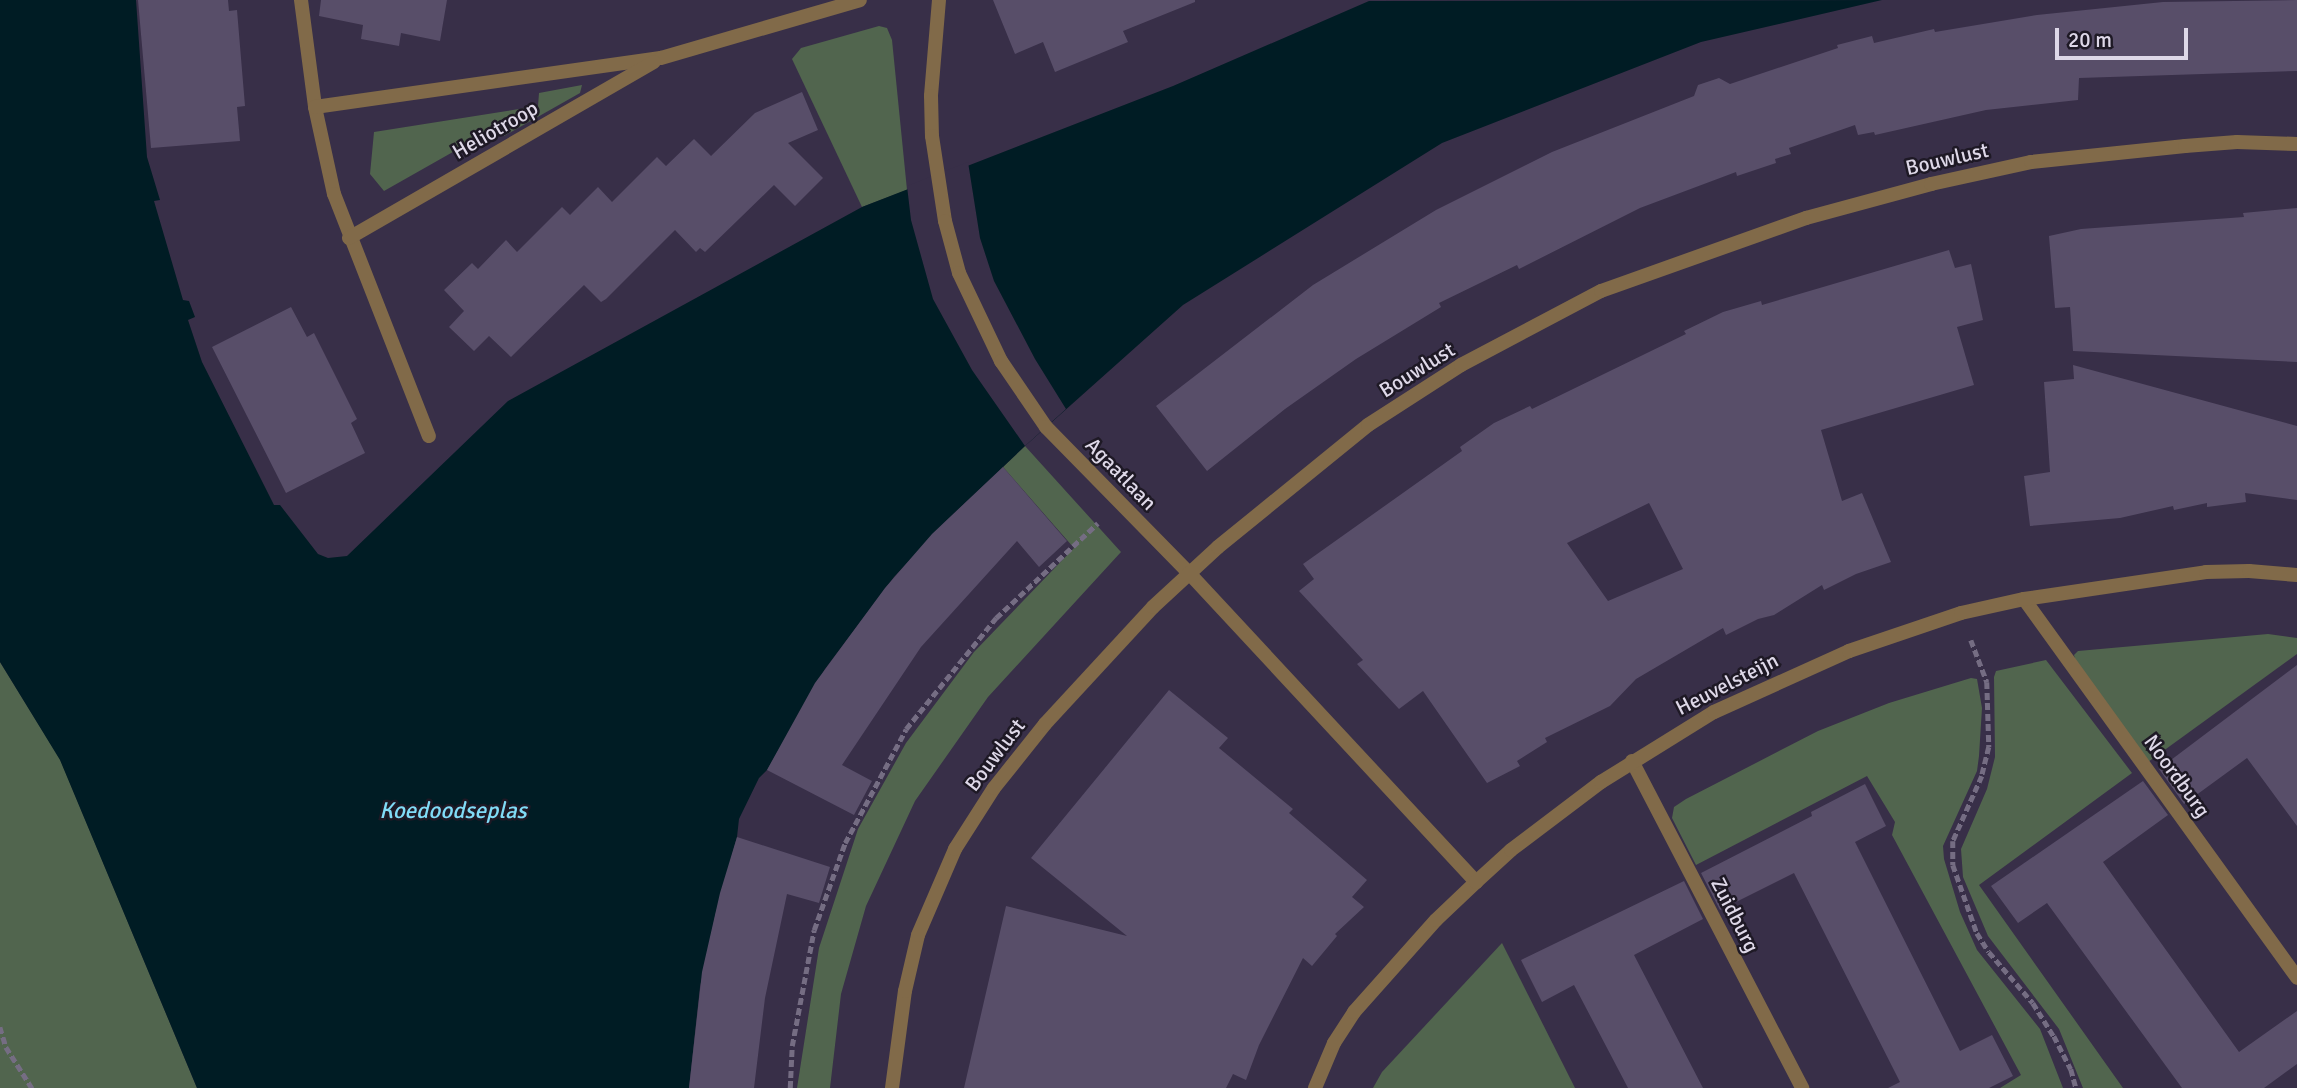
<!DOCTYPE html>
<html>
<head>
<meta charset="utf-8">
<style>
	body { margin:0 }
	#map { position:relative; width:2297px; height:1088px; overflow:hidden; background:#382f48; font-family:Signika,sans-serif }
	div>[style] { position:absolute }
	.green>* { inset:0; background:#51654e }
	.water>* { inset:0; background:#001c24 }
	.pier>* { inset:0; background:#382f48 }
	.building>* { inset:0; background:#584e69 }
	.path>* { height:4.5px; margin-top:-2.25px; transform-origin:0; background:repeating-linear-gradient(90deg,#756d83 0 7px,transparent 0 10.5px) }
	.street>* { height:14px; margin:-7px; padding:0 7px; transform-origin:7px; border-radius:7px; background:#816a49 }
	span { translate:-50% -50%; white-space:nowrap; text-align:center; line-height:1.15; -webkit-text-stroke:5px #1e1925; paint-order:stroke }
	.street-label { font-size:21px; color:#ded8e8 }
	.water-label { font-size:23px; color:#80dbf6; font-style:italic }
	.scale { position:absolute; left:2055px; top:28px; width:133px; height:32px; box-sizing:border-box; border:4px solid #ded8e8; border-top:0; padding-left:9px; font-size:21px; line-height:24px; white-space:nowrap; color:#ded8e8; -webkit-text-stroke:5px #1e1925; paint-order:stroke }
</style>
</head>
<body>
<div id="map">
	<div class="green">
		<div style="clip-path:polygon(879px 26px,887px 28px,892px 40px,907px 190px,862px 207px,792px 59px,801px 48px)"></div>
		<div style="clip-path:polygon(582px 85px,580px 93px,504px 136px,497px 127px,384px 191px,370px 174px,374px 132px,538px 106px,539px 93px)"></div>
		<div style="clip-path:polygon(1025px 446px,1121px 552px,988px 697px,915px 801px,866px 906px,841px 994px,830px 1088px,797px 1088px,819px 948px,858px 829px,906px 743px,974px 652px,1074px 548px,1003px 467px)"></div>
		<div style="clip-path:polygon(2268px 634px,2297px 638px,2297px 654px,2148px 762px,2076px 662px,2074px 655px,2078px 651px)"></div>
		<div style="clip-path:polygon(2046px 660px,2132px 773px,1979px 885px,2123px 1088px,2083px 1088px,2059px 1029px,1988px 936px,1963px 877px,1961px 849px,1987px 789px,1995px 757px,1994px 677px,1996px 671px)"></div>
		<div style="clip-path:polygon(0 662px,60px 759px,197px 1088px,0 1088px)"></div>
		<div style="clip-path:polygon(1971px 678px,1977px 679px,1982px 708px,1979px 756px,1977px 771px,1943px 846px,1944px 859px,1960px 912px,1977px 950px,2040px 1029px,2063px 1088px,2000px 1088px,2021px 1075px,1892px 835px,1895px 822px,1867px 776px,1696px 865px,1672px 818px,1674px 807px,1686px 799px,1818px 731px,1889px 703px)"></div>
		<div style="clip-path:polygon(1502px 943px,1575px 1088px,1373px 1088px,1382px 1072px)"></div>
	</div>
	<div class="water">
		<div style="clip-path:polygon(0 0,136px 0,147px 157px,160px 200px,154px 201px,183px 300px,189px 301px,195px 317px,188px 320px,202px 362px,274px 505px,280px 505px,318px 554px,328px 558px,347px 556px,508px 401px,862px 207px,1173px 86px,1369px 1px,1882px 0,1701px 42px,1442px 143px,1183px 305px,1025px 446px,946px 521px,894px 577px,825px 669px,767px 770px,759px 778px,739px 819px,737px 837px,716px 912px,700px 987px,689px 1088px,197px 1088px,60px 760px,0 662px)"></div>
	</div>
	<div class="pier">
		<div style="clip-path:polygon(968px 162px,980px 238px,994px 281px,1035px 359px,1066px 409px,1025px 446px,972px 370px,933px 299px,911px 220px,907px 186px)"></div>
	</div>
	<div class="building">
		<div style="clip-path:polygon(138px 0,228px 0,229px 11px,237px 10px,245px 106px,237px 107px,240px 141px,151px 148px)"></div>
		<div style="clip-path:polygon(321px 0,447px 0,440px 41px,401px 33px,399px 46px,361px 39px,363px 25px,319px 16px)"></div>
		<div style="clip-path:polygon(993px 0,1195px 0,1195px 2px,1123px 31px,1128px 42px,1055px 72px,1043px 42px,1015px 54px)"></div>
		<div style="clip-path:polygon(2297px 0,2297px 71px,2079px 78px,2078px 100px,1986px 110px,1875px 135px,1874px 132px,1858px 135px,1855px 125px,1789px 148px,1791px 154px,1775px 159px,1776px 163px,1737px 176px,1736px 172px,1640px 208px,1519px 269px,1517px 265px,1439px 303px,1441px 307px,1356px 359px,1285px 409px,1207px 471px,1156px 406px,1313px 285px,1436px 210px,1552px 152px,1694px 96px,1698px 85px,1719px 78px,1730px 84px,1838px 48px,1837px 45px,1872px 36px,1874px 43px,1934px 29px,1935px 32px,2037px 15px,2163px 2px)"></div>
		<div style="clip-path:polygon(802px 92px,818px 130px,788px 143px,823px 178px,795px 206px,774px 185px,705px 252px,700px 248px,696px 252px,675px 230px,606px 299px,601px 302px,584px 285px,511px 357px,489px 336px,474px 351px,449px 327px,464px 311px,444px 290px,472px 263px,478px 269px,506px 240px,517px 252px,562px 207px,570px 215px,598px 187px,612px 202px,657px 157px,666px 166px,694px 139px,711px 156px,755px 113px)"></div>
		<div style="clip-path:polygon(2297px 208px,2297px 362px,2073px 351px,2070px 307px,2055px 308px,2049px 236px,2081px 229px,2244px 217px,2243px 213px)"></div>
		<div style="clip-path:polygon(evenodd,1949px 250px,1955px 268px,1971px 264px,1983px 320px,1957px 327px,1974px 385px,1821px 430px,1842px 501px,1862px 493px,1891px 562px,1856px 574px,1824px 590px,1822px 585px,1774px 615px,1758px 619px,1726px 635px,1723px 628px,1636px 679px,1610px 706px,1545px 738px,1547px 742px,1517px 761px,1520px 766px,1487px 783px,1423px 691px,1399px 709px,1357px 664px,1363px 660px,1299px 591px,1314px 579px,1303px 564px,1462px 451px,1460px 447px,1494px 423px,1530px 406px,1532px 409px,1686px 334px,1684px 331px,1723px 312px,1761px 301px,1762px 305px,1949px 250px,1649px 503px,1683px 569px,1608px 601px,1567px 543px,1649px 503px)"></div>
		<div style="clip-path:polygon(291px 307px,307px 337px,314px 333px,357px 419px,351px 423px,365px 453px,286px 493px,212px 347px)"></div>
		<div style="clip-path:polygon(2073px 365px,2297px 426px,2297px 500px,2245px 493px,2246px 502px,2207px 507px,2207px 503px,2174px 510px,2173px 506px,2120px 518px,2030px 526px,2024px 476px,2050px 472px,2044px 382px,2074px 379px)"></div>
		<div style="clip-path:polygon(1003px 467px,1067px 541px,1039px 567px,1017px 541px,921px 647px,842px 765px,872px 781px,854px 815px,767px 770px,815px 683px,885px 588px,932px 534px)"></div>
		<div style="clip-path:polygon(2297px 665px,2297px 826px,2247px 758px,2184px 804px,2159px 769px)"></div>
		<div style="clip-path:polygon(1169px 690px,1228px 738px,1219px 748px,1293px 809px,1289px 813px,1367px 880px,1352px 897px,1364px 907px,1335px 934px,1337px 936px,1312px 966px,1303px 958px,1259px 1045px,1246px 1080px,1233px 1074px,1226px 1088px,964px 1088px,1006px 906px,1127px 936px,1031px 858px)"></div>
		<div style="clip-path:polygon(2143px 781px,2168px 815px,2103px 862px,2239px 1052px,2297px 1011px,2297px 1064px,2264px 1088px,2182px 1088px,2047px 903px,2018px 923px,1991px 886px)"></div>
		<div style="clip-path:polygon(1865px 784px,1886px 826px,1855px 842px,1960px 1051px,1992px 1035px,2013px 1076px,1989px 1088px,1888px 1088px,1900px 1082px,1794px 873px,1720px 910px,1701px 873px,1812px 816px,1811px 812px)"></div>
		<div style="clip-path:polygon(737px 837px,830px 867px,819px 903px,787px 894px,765px 998px,754px 1088px,689px 1088px,702px 972px,720px 893px)"></div>
		<div style="clip-path:polygon(1684px 881px,1703px 919px,1634px 955px,1703px 1088px,1628px 1088px,1574px 985px,1542px 1002px,1521px 960px)"></div>
	</div>
	<div class="path">
		<div style="left:1971px;top:640px;width:45px;rotate:69.1deg"></div>
		<div style="left:1987px;top:682px;width:65px;rotate:88.2deg"></div>
		<div style="left:1989px;top:747px;width:30px;rotate:104deg"></div>
		<div style="left:1982px;top:776px;width:71px;rotate:114deg"></div>
		<div style="left:1953px;top:841px;width:24px;rotate:90deg"></div>
		<div style="left:1953px;top:865px;width:72px;rotate:70.6deg"></div>
		<div style="left:1977px;top:933px;width:22px;rotate:58deg"></div>
		<div style="left:1989px;top:952px;width:67px;rotate:49.2deg"></div>
		<div style="left:2033px;top:1003px;width:39px;rotate:58deg"></div>
		<div style="left:2054px;top:1036px;width:37px;rotate:63deg"></div>
		<div style="left:2071px;top:1069px;width:20px;rotate:75deg"></div>
		<div style="left:0;top:1027px;width:21px;rotate:73deg"></div>
		<div style="left:6px;top:1047px;width:49px;rotate:57.6deg"></div>
		<div style="left:790px;top:1088px;width:42px;rotate:-87.3deg"></div>
		<div style="left:792px;top:1046px;width:118px;rotate:-79.3deg"></div>
		<div style="left:814px;top:930px;width:92px;rotate:-70.4deg"></div>
		<div style="left:845px;top:843px;width:129px;rotate:-61.8deg"></div>
		<div style="left:906px;top:729px;width:143px;rotate:-51deg"></div>
		<div style="left:996px;top:618px;width:139px;rotate:-43deg"></div>
	</div>
	<div class="street">
		<div style="left:301px;top:0;width:108px;rotate:82.5deg"></div>
		<div style="left:315px;top:107px;width:89px;rotate:77.7deg"></div>
		<div style="left:334px;top:194px;width:260px;rotate:68.6deg"></div>
		<div style="left:939px;top:0;width:96px;rotate:94.8deg"></div>
		<div style="left:931px;top:96px;width:40px;rotate:88.6deg"></div>
		<div style="left:932px;top:136px;width:86px;rotate:81.3deg"></div>
		<div style="left:945px;top:221px;width:54px;rotate:74.9deg"></div>
		<div style="left:959px;top:273px;width:98px;rotate:64.5deg"></div>
		<div style="left:1001px;top:361px;width:80px;rotate:55.7deg"></div>
		<div style="left:1046px;top:427px;width:204px;rotate:45.6deg"></div>
		<div style="left:1189px;top:573px;width:422px;rotate:47.1deg"></div>
		<div style="left:315px;top:107px;width:349px;rotate:-8.1deg"></div>
		<div style="left:661px;top:58px;width:207px;rotate:-16.2deg"></div>
		<div style="left:349px;top:238px;width:352px;rotate:-30deg"></div>
		<div style="left:2024px;top:599px;width:467px;rotate:54.2deg"></div>
		<div style="left:1632px;top:761px;width:369px;rotate:62.5deg"></div>
		<div style="left:892px;top:1088px;width:98px;rotate:-82.4deg"></div>
		<div style="left:905px;top:991px;width:57px;rotate:-76.9deg"></div>
		<div style="left:918px;top:935px;width:94px;rotate:-66.7deg"></div>
		<div style="left:955px;top:849px;width:72px;rotate:-57.4deg"></div>
		<div style="left:994px;top:788px;width:82px;rotate:-51.4deg"></div>
		<div style="left:1045px;top:724px;width:159px;rotate:-47.3deg"></div>
		<div style="left:1153px;top:607px;width:88px;rotate:-42.7deg"></div>
		<div style="left:1218px;top:547px;width:193px;rotate:-39.1deg"></div>
		<div style="left:1368px;top:425px;width:111px;rotate:-32.8deg"></div>
		<div style="left:1461px;top:365px;width:158px;rotate:-27.9deg"></div>
		<div style="left:1601px;top:291px;width:218px;rotate:-19.6deg"></div>
		<div style="left:1806px;top:218px;width:130px;rotate:-15.2deg"></div>
		<div style="left:1931px;top:184px;width:102px;rotate:-12.4deg"></div>
		<div style="left:2031px;top:162px;width:155px;rotate:-5.9deg"></div>
		<div style="left:2185px;top:146px;width:52px;rotate:-4.4deg"></div>
		<div style="left:2237px;top:142px;width:60px;rotate:1.9deg"></div>
		<div style="left:1315px;top:1088px;width:49px;rotate:-67.1deg"></div>
		<div style="left:1334px;top:1043px;width:37px;rotate:-57deg"></div>
		<div style="left:1354px;top:1012px;width:123px;rotate:-48.3deg"></div>
		<div style="left:1436px;top:920px;width:55px;rotate:-43.5deg"></div>
		<div style="left:1476px;top:882px;width:47px;rotate:-42.4deg"></div>
		<div style="left:1511px;top:850px;width:113px;rotate:-37.1deg"></div>
		<div style="left:1601px;top:782px;width:133px;rotate:-31.8deg"></div>
		<div style="left:1714px;top:712px;width:148px;rotate:-24.3deg"></div>
		<div style="left:1849px;top:651px;width:118px;rotate:-18.7deg"></div>
		<div style="left:1961px;top:613px;width:65px;rotate:-12.5deg"></div>
		<div style="left:2024px;top:599px;width:184px;rotate:-8.4deg"></div>
		<div style="left:2206px;top:572px;width:43px;rotate:-1.3deg"></div>
		<div style="left:2249px;top:571px;width:48px;rotate:4.8deg"></div>
	</div>
	<div class="street-label">
		<span style="left:495px;top:130px;rotate:-30deg">Heliotroop</span>
		<span style="left:1947px;top:159px;rotate:-13deg">Bouwlust</span>
		<span style="left:1417px;top:370px;rotate:-32deg">Bouwlust</span>
		<span style="left:1121px;top:474px;rotate:46deg">Agaatlaan</span>
		<span style="left:1727px;top:684px;rotate:-27deg">Heuvelsteijn</span>
		<span style="left:995px;top:755px;rotate:-53deg">Bouwlust</span>
		<span style="left:2177px;top:776px;rotate:54deg">Noordburg</span>
		<span style="left:1735px;top:915px;rotate:63deg">Zuidburg</span>
	</div>
	<div class="water-label">
		<span style="left:453px;top:811px">Koedoodseplas</span>
	</div>
	<div class="scale">20 m</div>
</div>
</body>
</html>
